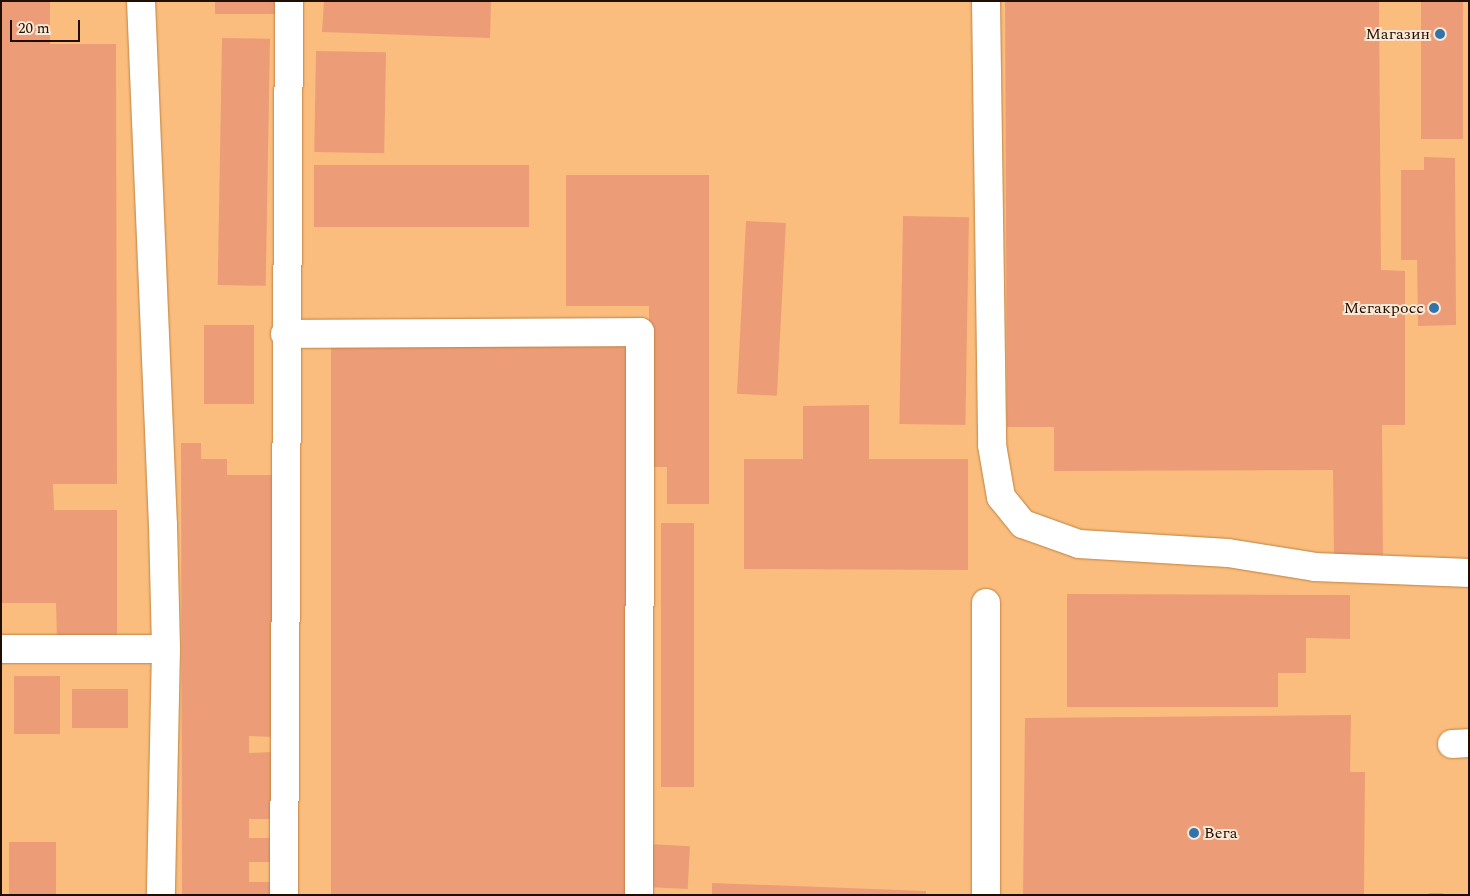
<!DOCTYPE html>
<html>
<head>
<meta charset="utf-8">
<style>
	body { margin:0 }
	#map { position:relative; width:1470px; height:896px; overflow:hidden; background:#fbbd7d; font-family:Spectral,serif }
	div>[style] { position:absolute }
	.building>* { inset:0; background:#ec9d77; transform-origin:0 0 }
	.roads { filter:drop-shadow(0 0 1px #be8343) drop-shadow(0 0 1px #be8343) }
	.minor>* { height:28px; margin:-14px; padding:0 14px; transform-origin:14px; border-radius:14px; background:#fff }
	.dots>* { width:14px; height:14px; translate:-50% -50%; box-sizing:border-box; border:2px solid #fbe8d5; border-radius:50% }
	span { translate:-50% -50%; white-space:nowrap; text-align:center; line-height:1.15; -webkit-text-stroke:4px #fbe8d5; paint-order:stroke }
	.poi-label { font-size:16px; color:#200f00 }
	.right { translate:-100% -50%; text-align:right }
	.left { translate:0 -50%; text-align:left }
	.frame { position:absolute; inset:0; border:2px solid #200f00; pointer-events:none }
	.scale { position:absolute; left:10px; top:20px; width:70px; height:22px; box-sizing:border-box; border:2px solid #200f00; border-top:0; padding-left:6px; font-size:15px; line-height:18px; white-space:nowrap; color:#200f00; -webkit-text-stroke:4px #fbe8d5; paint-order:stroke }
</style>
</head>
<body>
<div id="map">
	<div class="building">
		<div style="clip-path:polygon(1px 1px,50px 1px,50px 44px,116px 44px,117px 484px,53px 484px,54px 510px,117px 510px,117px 641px,57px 641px,56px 603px,1px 603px)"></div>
		<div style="left:215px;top:1px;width:63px;height:13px"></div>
		<div style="clip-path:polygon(324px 1px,491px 1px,490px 38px,322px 32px)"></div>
		<div style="clip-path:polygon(1005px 1px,1379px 1px,1381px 270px,1405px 271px,1405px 425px,1382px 425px,1383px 561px,1334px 562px,1333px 470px,1054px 471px,1054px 427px,1007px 427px)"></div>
		<div style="left:1421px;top:1px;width:42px;height:138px"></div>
		<div style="left:222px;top:38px;width:48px;height:247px;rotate:1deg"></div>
		<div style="left:316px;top:51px;width:70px;height:101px;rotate:1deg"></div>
		<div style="clip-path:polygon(1424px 157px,1455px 158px,1456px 325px,1418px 326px,1417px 260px,1401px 260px,1401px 170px,1424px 170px)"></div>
		<div style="left:529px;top:165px;width:62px;height:215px;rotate:90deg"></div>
		<div style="clip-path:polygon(566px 175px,709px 175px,709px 504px,667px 504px,667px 467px,649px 467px,649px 306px,566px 306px)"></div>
		<div style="left:903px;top:216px;width:66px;height:208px;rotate:1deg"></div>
		<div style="left:746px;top:221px;width:40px;height:173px;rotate:3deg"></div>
		<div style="left:204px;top:325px;width:50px;height:79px"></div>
		<div style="left:331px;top:342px;width:296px;height:553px"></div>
		<div style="clip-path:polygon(869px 405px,869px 459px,968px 459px,968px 570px,744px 569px,744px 459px,803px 459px,803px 406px)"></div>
		<div style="clip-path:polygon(181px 443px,201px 443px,201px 459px,227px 459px,227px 475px,273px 475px,274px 737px,249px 736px,249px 753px,274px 752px,274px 819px,249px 819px,249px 838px,274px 838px,274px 862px,249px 862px,249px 882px,274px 882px,274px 895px,182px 895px)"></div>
		<div style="left:661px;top:523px;width:33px;height:264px"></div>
		<div style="clip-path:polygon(1067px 594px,1350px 595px,1350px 639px,1306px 638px,1306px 673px,1278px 673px,1278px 707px,1067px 707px)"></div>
		<div style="left:14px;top:676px;width:46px;height:58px"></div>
		<div style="left:72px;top:689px;width:56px;height:39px"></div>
		<div style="clip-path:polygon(1351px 715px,1350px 772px,1365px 772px,1364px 895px,1023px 895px,1025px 718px)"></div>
		<div style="left:9px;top:842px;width:47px;height:53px"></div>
		<div style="left:649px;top:844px;width:41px;height:43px;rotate:3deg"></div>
		<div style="clip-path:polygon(712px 883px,926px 891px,926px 895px,712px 895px)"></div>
		<div style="left:1429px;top:893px;width:14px;height:2px"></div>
	</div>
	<div class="roads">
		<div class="minor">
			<div style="left:141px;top:1px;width:524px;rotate:87.6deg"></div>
			<div style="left:163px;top:525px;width:124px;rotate:88.6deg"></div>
			<div style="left:166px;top:649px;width:246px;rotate:91.2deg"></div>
			<div style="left:986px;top:1px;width:444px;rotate:89.2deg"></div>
			<div style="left:992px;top:445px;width:53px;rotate:80.2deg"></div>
			<div style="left:1001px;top:497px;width:35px;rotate:51deg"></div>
			<div style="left:1023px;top:524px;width:59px;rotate:19.7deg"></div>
			<div style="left:1079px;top:544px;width:149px;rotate:3.5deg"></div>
			<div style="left:1228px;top:553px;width:88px;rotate:9.1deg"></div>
			<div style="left:1315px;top:567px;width:154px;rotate:2.2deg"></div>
			<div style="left:285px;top:334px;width:355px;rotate:-0.3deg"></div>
			<div style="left:640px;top:332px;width:563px;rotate:90.1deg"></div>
			<div style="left:1px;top:649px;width:165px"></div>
			<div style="left:1452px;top:744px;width:17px;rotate:-3deg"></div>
			<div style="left:284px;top:895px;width:894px;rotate:-89.68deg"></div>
			<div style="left:986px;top:895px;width:292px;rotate:-90deg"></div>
		</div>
	</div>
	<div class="dots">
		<div style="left:1440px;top:34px;background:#3274aa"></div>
		<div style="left:1434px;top:308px;background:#3274aa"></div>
		<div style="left:1194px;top:833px;background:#3274aa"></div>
	</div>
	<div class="poi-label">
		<span class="right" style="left:1430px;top:34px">Магазин</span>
		<span class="right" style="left:1424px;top:308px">Мегакросс</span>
		<span class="left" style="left:1204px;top:833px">Вега</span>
	</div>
	<div class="frame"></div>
	<div class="scale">20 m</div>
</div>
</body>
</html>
